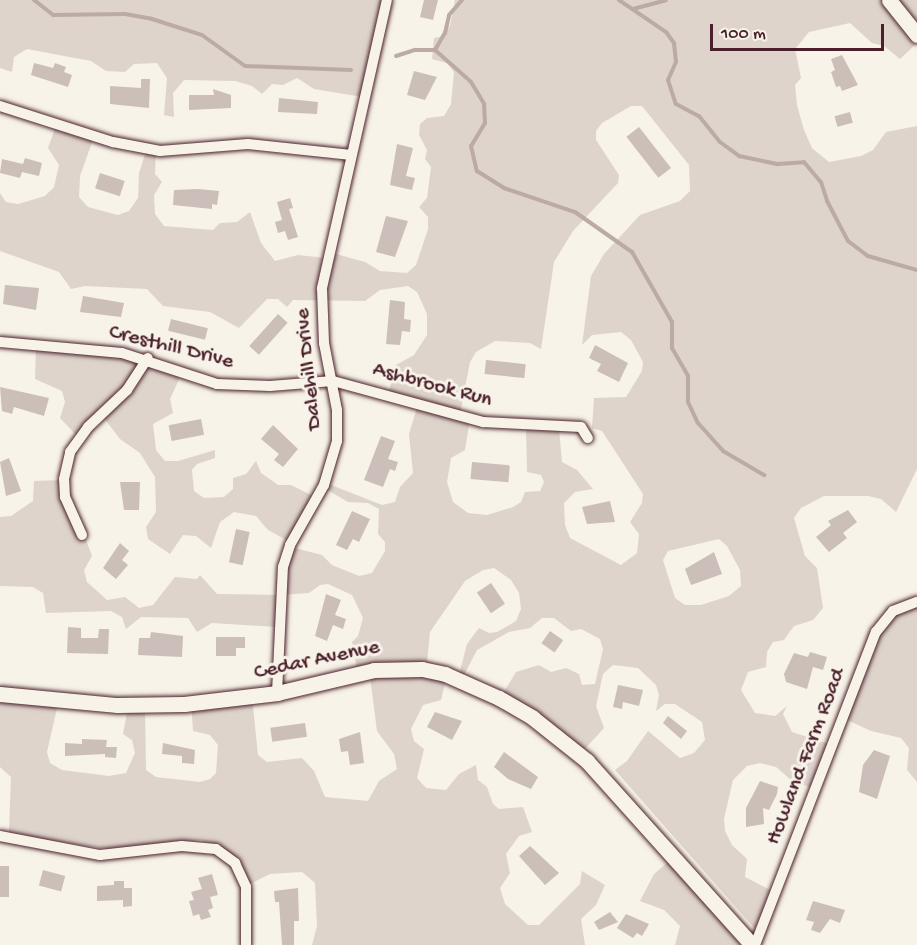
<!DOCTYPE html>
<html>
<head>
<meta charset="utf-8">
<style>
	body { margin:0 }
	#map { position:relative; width:917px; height:945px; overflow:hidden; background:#f7f3e8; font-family:"Gochi Hand",sans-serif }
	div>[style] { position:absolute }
	.green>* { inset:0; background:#ded4cc }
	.stream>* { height:4px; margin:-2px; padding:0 2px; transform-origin:2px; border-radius:2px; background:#bcaaa7 }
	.building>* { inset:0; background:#ccbfb9; transform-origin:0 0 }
	.roads { filter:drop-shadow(0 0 2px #4a1f2b) drop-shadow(0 0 2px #4a1f2b) }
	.street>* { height:10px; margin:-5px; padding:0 5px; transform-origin:5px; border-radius:5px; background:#f7f3e8 }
	.secondary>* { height:15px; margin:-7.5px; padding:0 7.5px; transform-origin:7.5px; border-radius:7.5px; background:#f7f3e8 }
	span { translate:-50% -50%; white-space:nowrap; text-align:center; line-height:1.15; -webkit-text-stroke:6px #f7f3e8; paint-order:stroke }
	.street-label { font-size:22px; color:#4a1f2b }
	.scale { position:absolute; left:710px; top:24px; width:174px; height:27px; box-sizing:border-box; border:3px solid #4a1f2b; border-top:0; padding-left:8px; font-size:18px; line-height:21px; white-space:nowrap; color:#4a1f2b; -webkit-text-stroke:4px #f7f3e8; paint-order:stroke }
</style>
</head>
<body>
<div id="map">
	<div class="green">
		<div style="clip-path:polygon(0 0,384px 0,363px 97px,314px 89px,297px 78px,283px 85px,272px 84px,262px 94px,252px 86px,235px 81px,184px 80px,173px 93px,174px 117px,164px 115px,167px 78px,157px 63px,134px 64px,125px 72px,106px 71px,91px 61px,27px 49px,14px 57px,12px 72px,0 68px)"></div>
		<div style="clip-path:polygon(evenodd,455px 0,917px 0,917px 43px,900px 59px,884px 46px,872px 43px,850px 23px,809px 32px,795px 49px,801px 78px,795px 85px,797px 105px,804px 130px,812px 148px,829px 162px,861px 156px,873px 150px,886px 132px,917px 126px,917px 469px,896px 512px,881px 499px,868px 496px,824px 496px,801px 508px,794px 518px,805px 556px,817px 568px,823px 608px,813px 620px,794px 626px,784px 640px,773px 642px,767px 652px,766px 667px,748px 672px,741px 690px,755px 713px,775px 716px,787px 706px,783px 714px,792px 732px,829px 744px,812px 788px,791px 780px,776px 767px,760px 763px,747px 766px,733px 780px,724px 819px,725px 831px,732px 845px,747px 859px,745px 877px,772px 891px,755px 929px,615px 770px,627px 761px,648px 731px,680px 758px,694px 753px,705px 740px,702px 722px,675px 704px,665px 704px,656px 711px,659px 695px,656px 685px,638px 668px,613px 665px,603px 674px,596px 706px,604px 728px,582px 752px,502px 695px,516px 672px,539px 665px,551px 672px,566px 668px,579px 674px,582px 685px,595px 684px,603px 649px,600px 639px,581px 629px,571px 631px,554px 618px,542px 618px,530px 628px,509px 632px,477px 650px,464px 675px,459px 675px,467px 644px,479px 628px,489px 633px,497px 632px,516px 621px,521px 609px,519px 593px,511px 580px,494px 568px,483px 570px,465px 581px,430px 632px,427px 663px,448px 671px,441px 700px,423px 705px,411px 729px,414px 741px,424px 749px,417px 778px,426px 788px,446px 790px,459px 774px,476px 765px,478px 780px,487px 787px,493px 804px,499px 809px,523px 807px,532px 832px,519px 836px,506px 854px,510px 873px,500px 888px,505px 904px,528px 925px,539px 925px,580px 884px,582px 871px,605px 885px,596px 905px,581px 919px,585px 945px,312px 945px,317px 926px,315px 883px,302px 872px,270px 874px,246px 886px,240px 869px,212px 844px,201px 840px,109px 849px,11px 835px,9px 831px,11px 777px,0 767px,0 686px,60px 695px,47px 752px,50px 763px,62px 770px,109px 776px,126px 773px,135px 753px,132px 740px,123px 734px,129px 703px,145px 704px,146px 770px,156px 777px,200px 782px,210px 779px,216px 773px,218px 745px,210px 735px,193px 731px,191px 701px,252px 697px,258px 755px,267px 762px,302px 758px,314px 771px,325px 797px,368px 801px,379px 781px,397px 769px,394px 754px,377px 731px,369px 669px,357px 669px,352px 642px,358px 636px,363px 618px,352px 595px,328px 584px,320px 585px,309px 593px,281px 595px,277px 627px,212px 623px,197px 632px,188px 618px,141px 617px,126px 629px,122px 617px,111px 611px,46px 613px,43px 593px,33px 587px,0 586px,0 517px,11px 516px,33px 501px,34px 481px,64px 480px,92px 556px,84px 570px,87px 582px,107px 600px,125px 597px,139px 608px,153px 605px,175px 577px,197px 579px,200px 575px,217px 594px,280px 595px,276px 582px,291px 547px,322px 555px,332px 565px,359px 576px,372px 573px,385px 551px,385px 542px,378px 534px,379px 509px,368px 503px,348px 502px,324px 488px,326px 483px,382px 505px,395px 502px,400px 487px,413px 473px,409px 434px,418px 404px,389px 391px,396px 365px,414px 355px,427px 335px,427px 314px,417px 292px,408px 286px,380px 290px,365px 301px,293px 300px,287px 307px,278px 299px,267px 299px,239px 328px,210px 312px,163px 306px,147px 289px,85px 286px,71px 289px,59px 272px,0 251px,0 193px,6px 202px,18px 204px,45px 196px,54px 187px,59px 165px,48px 148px,58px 120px,94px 137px,80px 176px,79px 197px,88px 207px,118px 215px,129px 211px,138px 198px,139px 173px,148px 145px,156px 147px,155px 174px,162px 182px,154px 195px,155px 214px,164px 226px,213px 230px,220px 223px,237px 222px,250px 212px,261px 243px,275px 261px,298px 255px,326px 258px,329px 252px,365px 262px,380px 271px,407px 273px,416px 265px,428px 229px,428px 217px,419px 207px,427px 198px,431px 167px,425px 159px,427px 150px,419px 135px,420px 124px,427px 118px,444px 116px,451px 104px,454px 72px,447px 63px,432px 59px,434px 38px,444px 36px,450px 25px,455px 0,631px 106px,642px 106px,689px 165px,690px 191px,680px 201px,640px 215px,604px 254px,591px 276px,582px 345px,592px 335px,621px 332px,631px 340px,643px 362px,642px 371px,626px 397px,594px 398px,592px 428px,602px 431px,643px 494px,642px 503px,630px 522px,639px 534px,637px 553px,621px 565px,570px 538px,565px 525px,564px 503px,575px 492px,593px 489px,577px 470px,562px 462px,559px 428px,526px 427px,527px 472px,541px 475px,544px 482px,540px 491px,525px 492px,521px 502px,513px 507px,487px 515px,468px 513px,453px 502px,447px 482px,451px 458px,465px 450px,470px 419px,460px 414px,470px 362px,476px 352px,495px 341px,530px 343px,541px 349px,554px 262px,573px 231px,618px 183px,619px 175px,596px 140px,596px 131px,602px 123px,631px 106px,455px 0,719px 539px,727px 546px,740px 570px,741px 586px,729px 596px,701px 605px,685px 605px,675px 598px,663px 560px,668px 551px,719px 539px)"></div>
		<div style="clip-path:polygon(36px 347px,103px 351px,182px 373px,170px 399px,173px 413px,153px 424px,156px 450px,165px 461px,178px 461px,215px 450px,215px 458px,197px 464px,192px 470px,194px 491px,204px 498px,224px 497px,233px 489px,233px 478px,246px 474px,256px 461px,261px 473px,278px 485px,291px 485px,317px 498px,288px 541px,268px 530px,256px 516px,234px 512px,220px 522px,211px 548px,196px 536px,183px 535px,170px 554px,148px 539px,146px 527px,156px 512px,155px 477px,140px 453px,120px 439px,104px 418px,78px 437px,60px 418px,65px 402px,62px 391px,35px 379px)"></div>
		<div style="clip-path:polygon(917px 598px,917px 782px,907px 770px,909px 748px,901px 738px,871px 731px,843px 718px,880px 626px)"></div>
		<div style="clip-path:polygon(668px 862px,741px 944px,740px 945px,675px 945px,680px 926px,664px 910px,640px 901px,654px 874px)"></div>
	</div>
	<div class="stream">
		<div style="left:34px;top:0;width:24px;rotate:38deg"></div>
		<div style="left:53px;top:15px;width:72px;rotate:-0.8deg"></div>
		<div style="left:125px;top:14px;width:27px;rotate:10deg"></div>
		<div style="left:152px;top:19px;width:52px;rotate:17.7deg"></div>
		<div style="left:202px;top:35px;width:53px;rotate:35.8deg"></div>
		<div style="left:245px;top:66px;width:106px;rotate:2.2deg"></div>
		<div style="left:619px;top:0;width:57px;rotate:34.2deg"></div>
		<div style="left:666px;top:32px;width:14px;rotate:54deg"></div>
		<div style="left:674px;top:43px;width:19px;rotate:84deg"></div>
		<div style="left:676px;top:62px;width:20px;rotate:114deg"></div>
		<div style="left:668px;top:80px;width:25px;rotate:72deg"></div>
		<div style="left:676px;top:104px;width:26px;rotate:28deg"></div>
		<div style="left:699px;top:116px;width:33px;rotate:51deg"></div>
		<div style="left:720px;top:142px;width:24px;rotate:36deg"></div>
		<div style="left:739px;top:156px;width:40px;rotate:12deg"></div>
		<div style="left:778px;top:164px;width:26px;rotate:-4deg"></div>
		<div style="left:804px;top:162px;width:26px;rotate:50deg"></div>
		<div style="left:821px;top:182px;width:20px;rotate:72deg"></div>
		<div style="left:827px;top:201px;width:45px;rotate:62.3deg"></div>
		<div style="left:848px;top:241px;width:25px;rotate:37deg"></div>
		<div style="left:868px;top:256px;width:51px;rotate:15.9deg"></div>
		<div style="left:633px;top:9px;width:34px;rotate:-15deg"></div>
		<div style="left:435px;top:50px;width:48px;rotate:41.6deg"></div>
		<div style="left:471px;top:82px;width:26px;rotate:59deg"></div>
		<div style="left:484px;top:104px;width:19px;rotate:87deg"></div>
		<div style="left:485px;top:123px;width:27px;rotate:121deg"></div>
		<div style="left:471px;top:146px;width:26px;rotate:77deg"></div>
		<div style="left:477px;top:171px;width:32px;rotate:32deg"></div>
		<div style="left:504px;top:188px;width:75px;rotate:18.7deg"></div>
		<div style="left:575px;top:212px;width:70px;rotate:35.1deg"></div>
		<div style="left:632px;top:252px;width:81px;rotate:60.3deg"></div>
		<div style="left:672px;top:322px;width:26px;rotate:90deg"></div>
		<div style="left:672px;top:348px;width:32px;rotate:60deg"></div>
		<div style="left:688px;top:376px;width:26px;rotate:90deg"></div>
		<div style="left:688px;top:402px;width:23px;rotate:65deg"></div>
		<div style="left:698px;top:423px;width:38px;rotate:48deg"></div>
		<div style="left:723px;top:451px;width:48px;rotate:30.3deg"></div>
		<div style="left:396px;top:56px;width:20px;rotate:-18deg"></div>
		<div style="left:415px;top:50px;width:20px"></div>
		<div style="left:435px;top:50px;width:20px;rotate:-60deg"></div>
		<div style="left:445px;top:33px;width:18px;rotate:-77deg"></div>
		<div style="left:449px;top:15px;width:20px;rotate:-49deg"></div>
	</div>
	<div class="building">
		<div style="clip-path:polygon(424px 0,438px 0,433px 20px,420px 17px)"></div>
		<div style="clip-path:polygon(842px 55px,858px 85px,842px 91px,840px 86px,836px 87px,831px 72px,835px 70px,831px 59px)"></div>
		<div style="clip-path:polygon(34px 63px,53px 68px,55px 63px,66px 67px,64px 72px,72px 75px,68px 87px,31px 75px)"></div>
		<div style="clip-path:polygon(414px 71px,437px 77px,425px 100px,407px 95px)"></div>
		<div style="clip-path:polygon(141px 79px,150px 79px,149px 108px,110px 104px,110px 86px,141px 88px)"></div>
		<div style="clip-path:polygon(213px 89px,231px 95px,231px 108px,189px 110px,189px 95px,214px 95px)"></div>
		<div style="clip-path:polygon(279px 98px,318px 102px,317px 114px,278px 112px)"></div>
		<div style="left:850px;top:112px;width:11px;height:16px;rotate:75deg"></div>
		<div style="left:639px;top:127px;width:52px;height:16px;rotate:52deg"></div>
		<div style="clip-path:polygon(397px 144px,413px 148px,406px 176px,415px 178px,412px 190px,390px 185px)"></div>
		<div style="clip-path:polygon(25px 158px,42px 163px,39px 176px,22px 172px,20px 178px,0 173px,2px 159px,23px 164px)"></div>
		<div style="left:100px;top:173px;width:26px;height:16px;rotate:18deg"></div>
		<div style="clip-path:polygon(198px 189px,219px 191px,217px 205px,212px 204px,212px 209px,173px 205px,174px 190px)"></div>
		<div style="clip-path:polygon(290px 198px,293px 208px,289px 209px,298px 237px,288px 240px,285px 231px,278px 233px,275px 222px,282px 220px,277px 202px)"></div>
		<div style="clip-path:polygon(386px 216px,408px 221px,395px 257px,376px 252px)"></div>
		<div style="clip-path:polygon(5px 285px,39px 288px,36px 310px,3px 304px)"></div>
		<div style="clip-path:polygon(83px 296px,124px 303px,121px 317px,80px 312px)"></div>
		<div style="clip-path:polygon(390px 300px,405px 302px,404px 319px,411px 320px,410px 332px,402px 331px,400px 345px,386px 344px)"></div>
		<div style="left:278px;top:314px;width:13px;height:43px;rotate:42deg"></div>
		<div style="left:171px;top:319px;width:38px;height:12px;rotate:14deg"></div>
		<div style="clip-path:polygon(595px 345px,628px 363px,619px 382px,597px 371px,601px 364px,589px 358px)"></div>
		<div style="left:486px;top:360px;width:40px;height:14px;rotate:6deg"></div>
		<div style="clip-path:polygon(0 387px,49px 398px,44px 416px,14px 407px,12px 414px,2px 411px)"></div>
		<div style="left:201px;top:419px;width:16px;height:33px;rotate:79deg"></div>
		<div style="clip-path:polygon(273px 425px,298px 449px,283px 467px,274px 460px,279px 454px,261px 439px)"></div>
		<div style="clip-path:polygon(381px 436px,395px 441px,388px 459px,398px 462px,395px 471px,390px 469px,383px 487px,364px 480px)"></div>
		<div style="clip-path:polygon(9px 458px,21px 491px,6px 496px,0 462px)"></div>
		<div style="left:472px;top:462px;width:38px;height:17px;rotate:5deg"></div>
		<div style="clip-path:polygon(120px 482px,140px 482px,139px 510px,124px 510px)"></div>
		<div style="clip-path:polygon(610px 501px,615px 522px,587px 524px,582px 507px)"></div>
		<div style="clip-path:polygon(848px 510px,857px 522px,843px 533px,847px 538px,829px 552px,816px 537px,831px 525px,828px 521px)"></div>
		<div style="clip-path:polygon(352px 511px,370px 519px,359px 542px,353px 539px,347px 550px,336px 545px)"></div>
		<div style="left:236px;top:529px;width:14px;height:34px;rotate:12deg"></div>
		<div style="clip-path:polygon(120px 543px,129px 551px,122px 560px,128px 565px,116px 579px,103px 568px)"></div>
		<div style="clip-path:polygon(714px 552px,722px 574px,691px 585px,685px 569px)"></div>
		<div style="left:491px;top:583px;width:25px;height:17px;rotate:56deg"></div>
		<div style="clip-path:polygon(326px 594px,341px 600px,335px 615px,346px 619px,343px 629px,333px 625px,327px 641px,315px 636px)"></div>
		<div style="clip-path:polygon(68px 627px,81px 628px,81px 638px,98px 638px,99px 629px,109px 629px,108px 654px,67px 653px)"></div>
		<div style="left:550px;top:631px;width:16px;height:15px;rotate:35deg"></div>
		<div style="clip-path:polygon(151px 632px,183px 636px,182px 657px,138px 655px,139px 638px,150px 638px)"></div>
		<div style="clip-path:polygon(216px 637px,245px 637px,245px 648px,236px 648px,236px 656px,216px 656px)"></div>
		<div style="clip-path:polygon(810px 652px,827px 657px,823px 670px,813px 667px,807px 689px,786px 682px,784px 674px,794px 653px,808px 657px)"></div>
		<div style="clip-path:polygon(618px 685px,643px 690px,639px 706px,623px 702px,622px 709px,613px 707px)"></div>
		<div style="clip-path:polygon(435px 712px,462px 721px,452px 740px,427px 727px)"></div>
		<div style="clip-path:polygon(668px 716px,687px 731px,681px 739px,663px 723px)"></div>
		<div style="left:305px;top:723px;width:14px;height:35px;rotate:82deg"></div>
		<div style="clip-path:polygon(360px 732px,364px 763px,350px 765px,348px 751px,341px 752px,339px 739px)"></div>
		<div style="clip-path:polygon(82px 739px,107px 740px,106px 747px,117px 747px,116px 758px,105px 757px,105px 754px,65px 756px,65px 743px,82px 744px)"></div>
		<div style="clip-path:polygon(163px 743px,195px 750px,194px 764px,182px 763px,182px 756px,162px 754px)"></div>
		<div style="clip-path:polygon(874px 750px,890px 756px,877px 799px,859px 792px,863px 765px)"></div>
		<div style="clip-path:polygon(504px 752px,538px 777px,531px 789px,508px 779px,494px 767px)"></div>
		<div style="clip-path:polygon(760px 781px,778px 787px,777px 794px,769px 810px,763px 808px,764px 824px,746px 827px,746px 808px)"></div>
		<div style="clip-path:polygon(530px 846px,559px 873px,545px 885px,519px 856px)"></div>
		<div style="left:0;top:866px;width:9px;height:31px"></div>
		<div style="left:43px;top:870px;width:23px;height:16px;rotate:15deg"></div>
		<div style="clip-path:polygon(212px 874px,218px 895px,210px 897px,213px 908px,208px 910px,211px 917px,201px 920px,199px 914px,193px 916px,189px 901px,194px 900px,191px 892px,202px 889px,198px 878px)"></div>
		<div style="clip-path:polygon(114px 881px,124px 881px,124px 888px,132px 888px,132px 906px,123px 907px,123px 900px,97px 901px,97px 886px,114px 885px)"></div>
		<div style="clip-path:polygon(298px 888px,299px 921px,294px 921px,294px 945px,282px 945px,279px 902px,275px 902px,274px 891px)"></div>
		<div style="clip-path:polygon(813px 901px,845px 910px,840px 923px,830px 919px,820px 933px,811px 930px,814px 922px,806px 920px)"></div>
		<div style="clip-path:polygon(610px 912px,618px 922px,599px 930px,594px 922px)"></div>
		<div style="clip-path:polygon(626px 914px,649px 924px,642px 936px,637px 933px,633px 938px,617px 928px)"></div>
	</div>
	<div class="roads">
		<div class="street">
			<div style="left:0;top:106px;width:119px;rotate:17.7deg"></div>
			<div style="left:113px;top:142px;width:48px;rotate:10.8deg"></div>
			<div style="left:160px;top:151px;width:88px;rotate:-4.5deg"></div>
			<div style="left:248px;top:144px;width:104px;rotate:6.1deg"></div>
			<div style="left:0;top:342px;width:122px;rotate:5.2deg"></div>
			<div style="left:122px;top:353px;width:100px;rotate:18.1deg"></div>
			<div style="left:217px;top:384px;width:53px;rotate:2.2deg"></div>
			<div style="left:270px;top:386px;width:63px;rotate:-4.5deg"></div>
			<div style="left:333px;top:381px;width:156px;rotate:15.3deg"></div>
			<div style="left:483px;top:422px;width:98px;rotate:2.9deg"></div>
			<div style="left:581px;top:427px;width:13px;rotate:58deg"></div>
			<div style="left:82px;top:535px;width:42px;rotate:-114.1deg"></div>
			<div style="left:65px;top:497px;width:18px;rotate:-93deg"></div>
			<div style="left:64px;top:479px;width:28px;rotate:-77deg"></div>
			<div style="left:70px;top:452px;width:31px;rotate:-54deg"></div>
			<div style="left:88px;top:427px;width:54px;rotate:-43.5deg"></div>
			<div style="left:127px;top:390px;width:38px;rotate:-57deg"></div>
			<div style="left:277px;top:693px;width:126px;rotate:-87.3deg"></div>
			<div style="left:283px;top:567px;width:23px;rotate:-72deg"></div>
			<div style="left:290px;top:545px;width:69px;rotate:-60.5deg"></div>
			<div style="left:324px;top:485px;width:46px;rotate:-73.5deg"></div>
			<div style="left:337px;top:441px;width:31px;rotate:-90deg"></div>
			<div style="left:337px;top:410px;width:68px;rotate:-101deg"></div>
			<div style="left:324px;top:343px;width:55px;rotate:-92.1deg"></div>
			<div style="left:322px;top:288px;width:295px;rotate:-77.3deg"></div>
			<div style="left:0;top:836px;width:102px;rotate:10.8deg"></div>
			<div style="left:100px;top:855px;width:82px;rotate:-6.3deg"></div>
			<div style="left:182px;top:846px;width:34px;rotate:5deg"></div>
			<div style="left:216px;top:849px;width:24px;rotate:36deg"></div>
			<div style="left:235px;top:863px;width:26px;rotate:65deg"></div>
			<div style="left:246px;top:887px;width:58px;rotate:90deg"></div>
			<div style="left:755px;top:945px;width:336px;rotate:-68.9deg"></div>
			<div style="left:876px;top:632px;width:27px;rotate:-51deg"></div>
			<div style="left:893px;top:611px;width:26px;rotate:-21deg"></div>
		</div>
		<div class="secondary">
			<div style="left:889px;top:0;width:45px;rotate:51.3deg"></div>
			<div style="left:0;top:694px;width:118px;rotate:5.4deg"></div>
			<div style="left:117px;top:705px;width:67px;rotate:-0.9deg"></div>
			<div style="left:184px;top:704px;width:94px;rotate:-6.7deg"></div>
			<div style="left:277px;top:693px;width:100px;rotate:-13.3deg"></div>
			<div style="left:374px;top:670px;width:48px;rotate:-1.2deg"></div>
			<div style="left:422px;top:669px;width:24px;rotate:12deg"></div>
			<div style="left:445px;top:674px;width:59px;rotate:24deg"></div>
			<div style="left:499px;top:698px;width:39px;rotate:30deg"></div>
			<div style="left:533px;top:718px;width:69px;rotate:38.5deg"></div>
			<div style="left:587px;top:761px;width:247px;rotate:48.1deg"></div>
		</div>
	</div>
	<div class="street-label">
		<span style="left:171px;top:348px;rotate:14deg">Cresthill Drive</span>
		<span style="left:310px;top:369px;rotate:-96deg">Dalehill Drive</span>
		<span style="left:432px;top:386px;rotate:15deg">Ashbrook Run</span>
		<span style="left:317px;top:661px;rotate:-12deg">Cedar Avenue</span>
		<span style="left:807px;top:757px;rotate:-69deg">Howland Farm Road</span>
	</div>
	<div class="scale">100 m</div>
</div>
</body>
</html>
